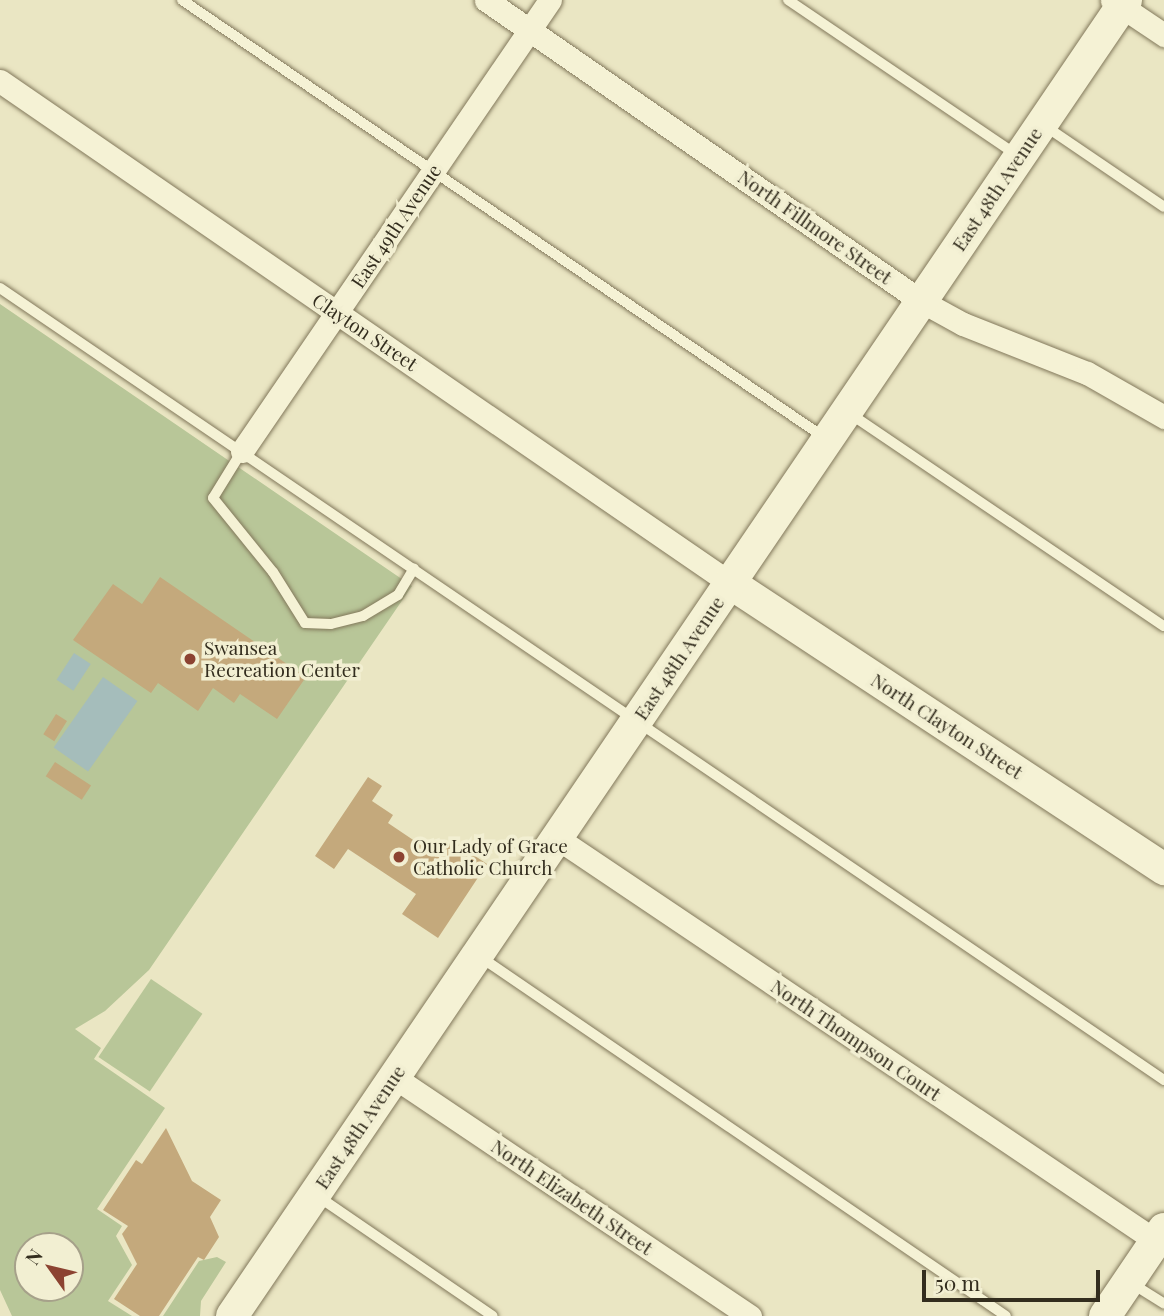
<!DOCTYPE html>
<html>
<head>
<meta charset="utf-8">
<style>
	body { margin:0 }
	#map { position:relative; width:1164px; height:1316px; overflow:hidden; background:#eae6c3; font-family:"Playfair Display",serif }
	div>[style] { position:absolute }
	.green>* { inset:0; background:#b8c698; transform-origin:0 0 }
	.water>* { inset:0; background:#a5bdbb; transform-origin:0 0 }
	.building>* { inset:0; background:#c4a97c; transform-origin:0 0 }
	.roads { filter:drop-shadow(0 0 2px #82785b) drop-shadow(0 0 2px #82785b) }
	.lane>* { height:10px; margin:-5px; padding:0 5px; transform-origin:5px; border-radius:5px; background:#f5f2d5 }
	.street>* { height:23px; margin:-11.5px; padding:0 11.5px; transform-origin:11.5px; border-radius:11.5px; background:#f5f2d5 }
	.secondary>* { height:32px; margin:-16px; padding:0 16px; transform-origin:16px; border-radius:16px; background:#f5f2d5 }
	.dots>* { width:19px; height:19px; translate:-50% -50%; box-sizing:border-box; border:4px solid #f2efd2; border-radius:50% }
	span { translate:-50% -50%; white-space:nowrap; text-align:center; line-height:1.15; -webkit-text-stroke:7px #f2efd2; paint-order:stroke }
	.street-label { font-size:19px; color:#332d1e }
	.poi-label { font-size:19px; color:#332d1e }
	.left { translate:0 -50%; text-align:left }
	.north { position:absolute; left:14px; top:1232px; width:70px; height:70px; box-sizing:border-box; background:#f2efd2; border:2px solid #a6a18a; border-radius:50%; rotate:304deg; font-size:19px; font-weight:700; line-height:28px; text-align:center; color:#332d1e }
	.north::after { content:''; display:block; margin:auto; width:24px; height:32px; background:#8c4331; clip-path:polygon(50% 0,100% 100%,50% 72%,0 100%) }
	.scale { position:absolute; left:922px; top:1270px; width:178px; height:32px; box-sizing:border-box; border:4px solid #332d1e; border-top:0; padding-left:9px; font-size:21px; line-height:24px; white-space:nowrap; color:#332d1e; -webkit-text-stroke:5px #f2efd2; paint-order:stroke }
</style>
</head>
<body>
<div id="map">
	<div class="green">
		<div style="clip-path:polygon(evenodd,0 304px,412px 586px,149px 970px,105px 1011px,75px 1029px,101px 1048px,94px 1059px,165px 1108px,97px 1209px,122px 1226px,116px 1236px,132px 1265px,108px 1301px,132px 1316px,12px 1316px,0 1290px,0 304px,28px 1246px,70px 1246px,70px 1288px,28px 1288px,28px 1246px)"></div>
		<div style="left:151px;top:979px;width:62px;height:94px;rotate:34deg"></div>
		<div style="clip-path:polygon(217px 1257px,226px 1262px,201px 1301px,200px 1316px,163px 1316px,199px 1261px)"></div>
	</div>
	<div class="water">
		<div style="left:74px;top:653px;width:20px;height:32px;rotate:33deg"></div>
		<div style="left:103px;top:677px;width:42px;height:86px;rotate:35deg"></div>
	</div>
	<div class="building">
		<div style="clip-path:polygon(160px 577px,306px 677px,277px 719px,240px 694px,234px 703px,213px 688px,198px 711px,158px 683px,151px 693px,73px 640px,113px 584px,142px 604px)"></div>
		<div style="left:56px;top:714px;width:13px;height:24px;rotate:32deg"></div>
		<div style="left:55px;top:762px;width:43px;height:17px;rotate:33deg"></div>
		<div style="clip-path:polygon(368px 777px,382px 786px,372px 801px,393px 815px,388px 823px,440px 858px,451px 840px,487px 864px,438px 938px,402px 914px,416px 894px,348px 849px,334px 869px,315px 856px)"></div>
		<div style="clip-path:polygon(166px 1128px,192px 1181px,221px 1200px,210px 1217px,219px 1237px,204px 1260px,198px 1257px,159px 1316px,140px 1316px,114px 1299px,137px 1264px,122px 1234px,128px 1226px,103px 1210px,136px 1160px,142px 1164px)"></div>
	</div>
	<div class="roads">
		<div class="lane">
			<div style="left:182px;top:0;width:778px;rotate:34.26deg"></div>
			<div style="left:788px;top:0;width:277px;rotate:34.1deg"></div>
			<div style="left:1045px;top:126px;width:144px;rotate:34.2deg"></div>
			<div style="left:0;top:288px;width:1408px;rotate:34.23deg"></div>
			<div style="left:849px;top:413px;width:380px;rotate:34.1deg"></div>
			<div style="left:242px;top:451px;width:55px;rotate:121.7deg"></div>
			<div style="left:213px;top:498px;width:95px;rotate:51deg"></div>
			<div style="left:273px;top:572px;width:60px;rotate:57.9deg"></div>
			<div style="left:305px;top:623px;width:26px;rotate:2deg"></div>
			<div style="left:331px;top:624px;width:33px;rotate:-14deg"></div>
			<div style="left:363px;top:616px;width:41px;rotate:-31deg"></div>
			<div style="left:398px;top:595px;width:31px;rotate:-59deg"></div>
			<div style="left:479px;top:956px;width:638px;rotate:34.34deg"></div>
			<div style="left:316px;top:1195px;width:214px;rotate:34.4deg"></div>
			<div style="left:1131px;top:1283px;width:39px;rotate:32deg"></div>
		</div>
		<div class="street">
			<div style="left:486px;top:0;width:529px;rotate:34.68deg"></div>
			<div style="left:921px;top:301px;width:48px;rotate:28.7deg"></div>
			<div style="left:963px;top:324px;width:133px;rotate:21.6deg"></div>
			<div style="left:1087px;top:373px;width:89px;rotate:29.7deg"></div>
			<div style="left:1112px;top:0;width:63px;rotate:33.9deg"></div>
			<div style="left:0;top:81px;width:886px;rotate:34.52deg"></div>
			<div style="left:242px;top:451px;width:546px;rotate:-55.67deg"></div>
			<div style="left:557px;top:838px;width:722px;rotate:33.93deg"></div>
			<div style="left:394px;top:1077px;width:429px;rotate:33.9deg"></div>
		</div>
		<div class="secondary">
			<div style="left:730px;top:583px;width:520px;rotate:33.38deg"></div>
			<div style="left:232px;top:1316px;width:1591px;rotate:-55.81deg"></div>
			<div style="left:1105px;top:1316px;width:105px;rotate:-55.9deg"></div>
		</div>
	</div>
	<div class="dots">
		<div style="left:190px;top:659px;background:#8c4331"></div>
		<div style="left:399px;top:857px;background:#8c4331"></div>
	</div>
	<div class="street-label">
		<span style="left:997px;top:189px;rotate:-56deg">East 48th Avenue</span>
		<span style="left:396px;top:226px;rotate:-56deg">East 49th Avenue</span>
		<span style="left:815px;top:227px;rotate:35deg">North Fillmore Street</span>
		<span style="left:365px;top:332px;rotate:34deg">Clayton Street</span>
		<span style="left:679px;top:658px;rotate:-56deg">East 48th Avenue</span>
		<span style="left:947px;top:726px;rotate:33deg">North Clayton Street</span>
		<span style="left:856px;top:1040px;rotate:34deg">North Thompson Court</span>
		<span style="left:360px;top:1127px;rotate:-56deg">East 48th Avenue</span>
		<span style="left:572px;top:1197px;rotate:34deg">North Elizabeth Street</span>
	</div>
	<div class="poi-label">
		<span class="left" style="left:204px;top:659px">Swansea<br>Recreation Center</span>
		<span class="left" style="left:413px;top:857px">Our Lady of Grace<br>Catholic Church</span>
	</div>
	<div class="north">N</div>
	<div class="scale">50 m</div>
</div>
</body>
</html>
